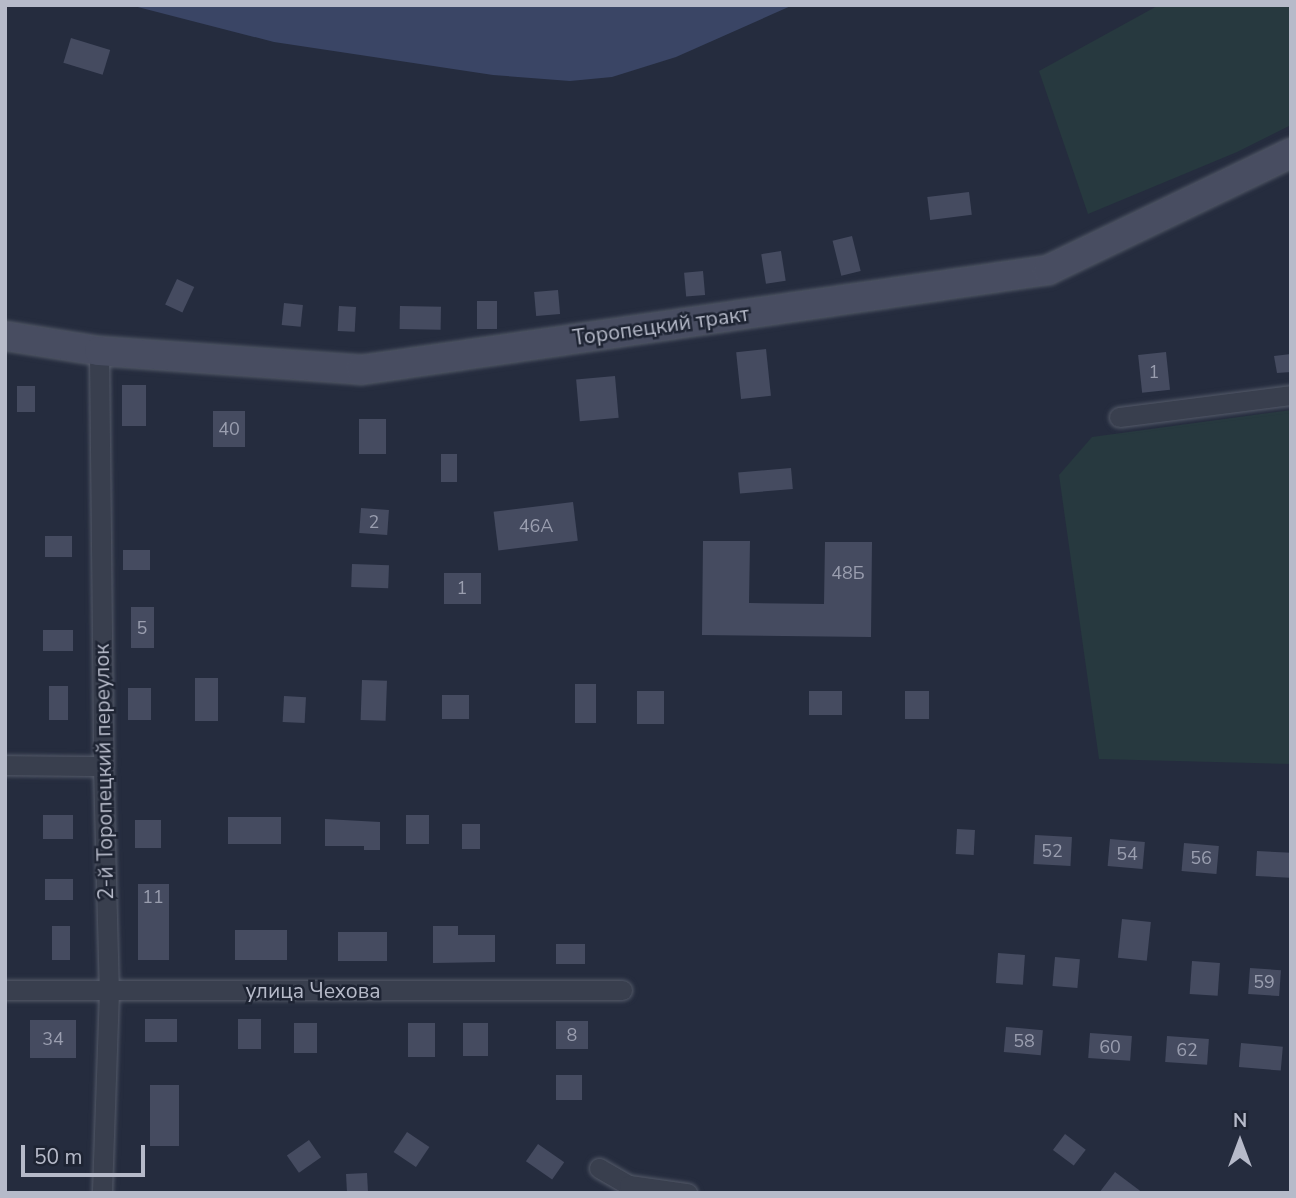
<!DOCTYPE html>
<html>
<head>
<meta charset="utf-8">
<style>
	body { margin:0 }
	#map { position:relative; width:1296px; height:1198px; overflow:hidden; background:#252c3e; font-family:"Nunito Sans",sans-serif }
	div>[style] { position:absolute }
	.green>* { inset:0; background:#27393f }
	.water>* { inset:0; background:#3a4565 }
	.building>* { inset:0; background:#454b60; transform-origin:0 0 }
	.roads { filter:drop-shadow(0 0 2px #545a69) drop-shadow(0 0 2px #545a69) }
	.street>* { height:19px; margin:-9.5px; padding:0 9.5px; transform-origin:9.5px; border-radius:9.5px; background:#393f4e }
	.secondary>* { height:28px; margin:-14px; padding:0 14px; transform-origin:14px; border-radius:14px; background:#484d61 }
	span { translate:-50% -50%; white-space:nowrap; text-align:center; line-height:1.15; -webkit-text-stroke:5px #1e2433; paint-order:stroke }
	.number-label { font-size:18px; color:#9a9eaf }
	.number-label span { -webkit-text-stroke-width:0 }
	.street-label { font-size:21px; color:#b6bac9 }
	.frame { position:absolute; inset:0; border:7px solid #b6bac9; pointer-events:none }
	.north { position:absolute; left:1205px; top:1107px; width:70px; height:70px; -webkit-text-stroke:5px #1e2433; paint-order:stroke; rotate:0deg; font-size:19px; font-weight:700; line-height:28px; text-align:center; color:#b6bac9 }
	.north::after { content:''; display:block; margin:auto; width:24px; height:32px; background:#b6bac9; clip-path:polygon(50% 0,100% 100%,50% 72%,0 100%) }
	.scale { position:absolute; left:21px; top:1145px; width:124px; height:32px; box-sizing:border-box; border:4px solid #b6bac9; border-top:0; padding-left:9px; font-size:21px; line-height:24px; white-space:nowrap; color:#b6bac9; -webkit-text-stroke:5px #1e2433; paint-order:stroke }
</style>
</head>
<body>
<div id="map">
	<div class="green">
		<div style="clip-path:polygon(1159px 5px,1291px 5px,1291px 125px,1237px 152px,1088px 214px,1039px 71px)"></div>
		<div style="clip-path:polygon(1291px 410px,1291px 764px,1099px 759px,1059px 475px,1092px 437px)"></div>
	</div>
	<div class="water">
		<div style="clip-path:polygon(130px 5px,793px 5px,676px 57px,612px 77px,570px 81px,493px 75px,274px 42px)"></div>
	</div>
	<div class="building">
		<div style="left:71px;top:38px;width:41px;height:26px;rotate:17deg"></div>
		<div style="left:969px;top:192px;width:23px;height:42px;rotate:83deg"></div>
		<div style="left:852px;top:236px;width:36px;height:20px;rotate:76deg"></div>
		<div style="left:781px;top:251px;width:30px;height:20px;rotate:81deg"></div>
		<div style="left:703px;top:271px;width:24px;height:19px;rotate:85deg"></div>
		<div style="left:177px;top:279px;width:19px;height:28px;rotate:25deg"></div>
		<div style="left:558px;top:290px;width:24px;height:24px;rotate:85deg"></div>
		<div style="left:497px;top:301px;width:28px;height:20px;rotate:90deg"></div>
		<div style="left:284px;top:303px;width:19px;height:22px;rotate:6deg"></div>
		<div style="left:339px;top:306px;width:17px;height:25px;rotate:3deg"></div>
		<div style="left:400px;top:306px;width:41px;height:23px;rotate:1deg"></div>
		<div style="left:766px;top:349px;width:47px;height:30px;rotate:84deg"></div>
		<div style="left:1166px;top:352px;width:38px;height:28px;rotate:84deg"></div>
		<div style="clip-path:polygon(1291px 354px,1291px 372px,1277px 373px,1274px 356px)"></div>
		<div style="left:615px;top:376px;width:42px;height:39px;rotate:85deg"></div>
		<div style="left:122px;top:385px;width:24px;height:41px"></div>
		<div style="left:17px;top:386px;width:18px;height:26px"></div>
		<div style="left:213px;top:411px;width:32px;height:36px"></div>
		<div style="left:359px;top:419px;width:27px;height:35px"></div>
		<div style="left:441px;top:454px;width:16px;height:28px"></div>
		<div style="left:791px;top:468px;width:21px;height:53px;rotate:85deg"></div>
		<div style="left:573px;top:502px;width:39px;height:80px;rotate:83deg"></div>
		<div style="left:361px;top:508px;width:28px;height:25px;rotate:4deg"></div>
		<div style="left:45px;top:536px;width:27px;height:21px"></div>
		<div style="clip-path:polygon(703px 541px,750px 541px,749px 603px,824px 604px,825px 542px,872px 542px,871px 637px,702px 635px)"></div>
		<div style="left:123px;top:550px;width:27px;height:20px"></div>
		<div style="left:352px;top:564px;width:37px;height:23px;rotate:2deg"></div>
		<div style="left:444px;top:573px;width:37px;height:31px"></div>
		<div style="left:131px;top:607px;width:23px;height:41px"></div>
		<div style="left:43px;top:630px;width:30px;height:21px"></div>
		<div style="left:195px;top:678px;width:23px;height:43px"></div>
		<div style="left:362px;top:680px;width:25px;height:40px;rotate:2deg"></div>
		<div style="left:575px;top:684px;width:21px;height:39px"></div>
		<div style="left:49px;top:686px;width:19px;height:34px"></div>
		<div style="left:128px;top:688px;width:23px;height:32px"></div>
		<div style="left:637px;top:691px;width:27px;height:33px"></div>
		<div style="left:809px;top:691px;width:33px;height:24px"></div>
		<div style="left:905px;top:691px;width:24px;height:28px"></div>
		<div style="left:442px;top:695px;width:27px;height:24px"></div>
		<div style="left:284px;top:696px;width:22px;height:26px;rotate:3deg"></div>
		<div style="left:43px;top:815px;width:30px;height:24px"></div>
		<div style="left:406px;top:815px;width:23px;height:29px"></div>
		<div style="left:228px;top:817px;width:53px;height:27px"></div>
		<div style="clip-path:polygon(325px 819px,380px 822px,380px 850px,364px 850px,364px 846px,325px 846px)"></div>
		<div style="left:135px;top:820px;width:26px;height:28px"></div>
		<div style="left:462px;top:824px;width:18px;height:25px"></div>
		<div style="left:957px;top:829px;width:18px;height:25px;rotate:3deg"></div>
		<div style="left:1035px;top:835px;width:37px;height:29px;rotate:3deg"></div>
		<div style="left:1110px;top:839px;width:35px;height:27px;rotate:5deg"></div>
		<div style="left:1184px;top:843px;width:35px;height:28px;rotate:5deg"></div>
		<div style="left:1257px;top:851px;width:34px;height:25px;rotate:3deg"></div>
		<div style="left:45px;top:879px;width:28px;height:21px"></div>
		<div style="left:138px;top:884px;width:31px;height:76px"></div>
		<div style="left:1122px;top:919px;width:29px;height:39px;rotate:6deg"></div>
		<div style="left:52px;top:926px;width:18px;height:34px"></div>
		<div style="clip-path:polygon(433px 926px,458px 926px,458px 935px,495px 935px,495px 962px,433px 963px)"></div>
		<div style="left:235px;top:930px;width:52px;height:30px"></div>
		<div style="left:338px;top:932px;width:49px;height:29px"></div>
		<div style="left:556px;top:944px;width:29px;height:20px"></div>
		<div style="left:998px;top:953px;width:27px;height:30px;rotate:4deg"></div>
		<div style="left:1055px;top:957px;width:25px;height:29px;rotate:5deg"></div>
		<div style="left:1192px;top:961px;width:28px;height:33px;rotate:4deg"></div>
		<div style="left:1250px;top:968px;width:31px;height:26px;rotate:4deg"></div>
		<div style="left:145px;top:1019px;width:32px;height:23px"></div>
		<div style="left:238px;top:1019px;width:23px;height:30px"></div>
		<div style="left:30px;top:1020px;width:46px;height:38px"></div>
		<div style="left:556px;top:1021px;width:32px;height:28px"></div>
		<div style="left:294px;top:1023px;width:23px;height:30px"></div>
		<div style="left:408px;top:1023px;width:27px;height:34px"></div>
		<div style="left:463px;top:1023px;width:25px;height:33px"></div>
		<div style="left:1006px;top:1027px;width:37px;height:25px;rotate:5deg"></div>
		<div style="left:1090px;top:1033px;width:42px;height:25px;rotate:4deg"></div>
		<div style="left:1167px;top:1036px;width:42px;height:26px;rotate:4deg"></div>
		<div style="left:1241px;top:1043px;width:42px;height:24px;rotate:5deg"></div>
		<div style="left:582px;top:1075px;width:25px;height:26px;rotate:90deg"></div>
		<div style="left:150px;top:1085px;width:29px;height:61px"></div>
		<div style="left:407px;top:1132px;width:27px;height:24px;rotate:34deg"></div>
		<div style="left:1065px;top:1134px;width:26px;height:20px;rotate:37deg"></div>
		<div style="left:309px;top:1140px;width:21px;height:27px;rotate:55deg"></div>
		<div style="left:538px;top:1144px;width:32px;height:21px;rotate:35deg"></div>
		<div style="clip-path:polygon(1115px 1172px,1143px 1193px,1099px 1193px)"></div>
		<div style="left:367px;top:1173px;width:20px;height:21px;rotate:87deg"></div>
	</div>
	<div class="roads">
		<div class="street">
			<div style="left:99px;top:351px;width:415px;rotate:89.4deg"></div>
			<div style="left:103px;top:766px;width:225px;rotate:88.5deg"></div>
			<div style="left:109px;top:991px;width:202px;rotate:92deg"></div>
			<div style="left:1119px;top:417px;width:173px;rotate:-7.3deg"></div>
			<div style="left:5px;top:765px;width:98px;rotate:0.6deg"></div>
			<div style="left:5px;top:990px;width:617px"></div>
			<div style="left:599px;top:1168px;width:34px;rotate:30deg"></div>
			<div style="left:629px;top:1185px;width:59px;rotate:7.9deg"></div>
		</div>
		<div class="secondary">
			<div style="left:5px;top:336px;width:95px;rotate:9.1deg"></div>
			<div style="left:99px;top:351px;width:263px;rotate:4.1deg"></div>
			<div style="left:361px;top:370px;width:694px;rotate:-8.28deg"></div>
			<div style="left:1048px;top:270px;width:270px;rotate:-25.7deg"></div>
		</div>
	</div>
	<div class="number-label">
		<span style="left:1154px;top:372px">1</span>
		<span style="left:229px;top:429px">40</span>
		<span style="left:374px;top:522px">2</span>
		<span style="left:536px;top:526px">46А</span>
		<span style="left:848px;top:573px">48Б</span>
		<span style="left:462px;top:588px">1</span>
		<span style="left:142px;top:628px">5</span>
		<span style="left:1052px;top:851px">52</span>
		<span style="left:1127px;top:854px">54</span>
		<span style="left:1201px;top:858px">56</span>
		<span style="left:153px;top:897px">11</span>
		<span style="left:1264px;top:982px">59</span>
		<span style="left:572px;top:1035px">8</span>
		<span style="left:53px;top:1039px">34</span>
		<span style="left:1024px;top:1041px">58</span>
		<span style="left:1110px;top:1047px">60</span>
		<span style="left:1187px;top:1050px">62</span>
	</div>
	<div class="street-label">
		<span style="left:661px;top:326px;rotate:-8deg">Торопецкий тракт</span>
		<span style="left:104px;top:772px;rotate:-91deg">2-й Торопецкий переулок</span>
		<span style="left:313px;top:991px">улица Чехова</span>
	</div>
	<div class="frame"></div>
	<div class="north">N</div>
	<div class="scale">50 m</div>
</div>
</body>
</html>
